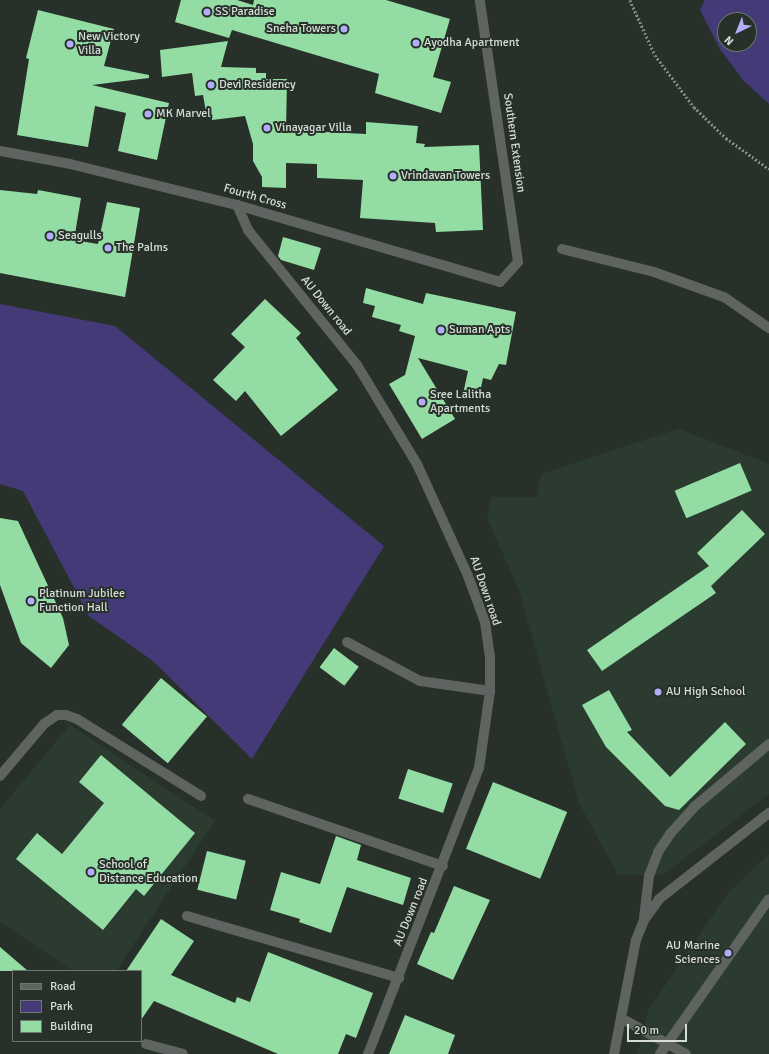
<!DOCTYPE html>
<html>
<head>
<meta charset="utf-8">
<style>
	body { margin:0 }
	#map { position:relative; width:769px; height:1054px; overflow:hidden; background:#273129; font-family:Signika,sans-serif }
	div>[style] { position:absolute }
	.built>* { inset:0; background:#2b3b2f }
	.green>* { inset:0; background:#433a77 }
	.building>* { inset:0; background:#93dca4; transform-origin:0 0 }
	.path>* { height:2.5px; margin-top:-1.25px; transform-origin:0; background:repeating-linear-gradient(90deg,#818a83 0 2px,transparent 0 4px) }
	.minor>* { height:10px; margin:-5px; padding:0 5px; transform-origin:5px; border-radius:5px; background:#5f6460 }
	.dots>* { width:11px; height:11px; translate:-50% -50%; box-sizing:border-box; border:2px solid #273129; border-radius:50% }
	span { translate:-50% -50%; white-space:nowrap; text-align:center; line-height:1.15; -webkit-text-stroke:4px #273129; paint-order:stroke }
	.poi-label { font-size:12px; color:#d6ddd7 }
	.left { translate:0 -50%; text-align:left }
	.right { translate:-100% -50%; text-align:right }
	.street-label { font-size:12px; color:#d6ddd7 }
	.legend { position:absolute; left:12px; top:970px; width:130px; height:72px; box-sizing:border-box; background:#273129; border:1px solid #6d766f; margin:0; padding:5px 7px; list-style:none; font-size:12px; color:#d6ddd7 }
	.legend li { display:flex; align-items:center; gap:8px; height:20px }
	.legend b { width:20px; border:1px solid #6d766f }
	.north { position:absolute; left:717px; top:12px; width:40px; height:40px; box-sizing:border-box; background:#273129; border:1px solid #6d766f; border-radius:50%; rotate:223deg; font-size:11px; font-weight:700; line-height:16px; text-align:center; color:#d6ddd7 }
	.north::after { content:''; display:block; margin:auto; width:14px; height:18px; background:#b3adf9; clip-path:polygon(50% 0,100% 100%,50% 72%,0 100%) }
	.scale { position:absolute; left:627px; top:1024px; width:60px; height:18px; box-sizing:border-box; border:2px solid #d6ddd7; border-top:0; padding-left:5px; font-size:12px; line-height:14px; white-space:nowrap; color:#d6ddd7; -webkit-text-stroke:3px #273129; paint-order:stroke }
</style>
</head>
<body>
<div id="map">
	<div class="built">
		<div style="clip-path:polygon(679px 429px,769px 464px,769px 794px,663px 875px,618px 875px,579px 803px,519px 590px,487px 518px,491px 497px,537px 497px,541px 474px)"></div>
		<div style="clip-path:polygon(70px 725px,215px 821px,116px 971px,73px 971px,0 922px,0 809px)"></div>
		<div style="clip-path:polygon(769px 854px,769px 1054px,637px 1054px,648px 1011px,727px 894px)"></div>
	</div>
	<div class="green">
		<div style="clip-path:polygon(evenodd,705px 0,769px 0,769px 104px,743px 80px,720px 49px,700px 10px,705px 0,725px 20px,749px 20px,749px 44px,725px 44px,725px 20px)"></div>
		<div style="clip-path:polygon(0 304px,115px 326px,384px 546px,252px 759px,153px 661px,89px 616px,23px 491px,0 484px)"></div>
	</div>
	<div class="building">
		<div style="clip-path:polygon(181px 0,237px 0,253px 5px,254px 0,386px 0,450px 19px,433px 77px,451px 82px,441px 113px,375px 93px,379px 74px,232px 30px,229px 38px,175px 22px)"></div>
		<div style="clip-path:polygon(38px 10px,114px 29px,104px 66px,149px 75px,149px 78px,92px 85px,169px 103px,157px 160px,118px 151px,126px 113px,95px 106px,88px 147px,17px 135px,29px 59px,26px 58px)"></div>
		<div style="clip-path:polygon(228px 41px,221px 67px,256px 68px,256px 73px,266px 73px,266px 79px,287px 79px,286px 130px,366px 134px,366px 122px,418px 126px,416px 143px,425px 144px,424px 147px,479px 145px,483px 230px,436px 232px,435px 223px,360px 218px,363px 180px,317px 178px,317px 164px,286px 163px,286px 188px,262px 187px,262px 177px,253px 161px,253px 144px,245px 116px,212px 120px,211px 112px,206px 112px,203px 95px,195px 96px,192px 73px,162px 77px,160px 50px)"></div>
		<div style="clip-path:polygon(0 190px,37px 194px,38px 190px,81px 198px,74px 240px,98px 244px,107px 202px,140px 208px,125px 297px,0 273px)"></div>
		<div style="clip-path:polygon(283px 237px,321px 248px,314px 270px,281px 260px,278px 256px)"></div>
		<div style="clip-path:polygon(366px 288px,423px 304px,426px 293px,516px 312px,506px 365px,499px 364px,491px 380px,483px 378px,479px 397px,463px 394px,468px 371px,418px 358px,455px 419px,422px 439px,389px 384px,405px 375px,415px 336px,399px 331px,401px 325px,372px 317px,375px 306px,363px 303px)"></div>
		<div style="clip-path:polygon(265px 299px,301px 333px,296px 338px,338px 390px,281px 436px,245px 391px,236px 401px,213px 380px,245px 347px,231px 334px)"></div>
		<div style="left:740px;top:463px;width:30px;height:71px;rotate:67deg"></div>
		<div style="clip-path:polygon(742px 510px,765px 534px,711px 586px,716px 593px,602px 671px,587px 650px,709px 566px,697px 553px)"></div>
		<div style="clip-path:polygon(0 518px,18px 521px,63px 618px,69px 645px,51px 668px,21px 643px,0 585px)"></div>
		<div style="left:334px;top:648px;width:31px;height:24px;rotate:37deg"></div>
		<div style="left:161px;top:678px;width:60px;height:61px;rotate:40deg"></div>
		<div style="clip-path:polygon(609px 690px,632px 730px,627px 732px,670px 777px,725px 722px,746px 744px,679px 810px,665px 806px,606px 747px,582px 705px)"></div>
		<div style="clip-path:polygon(101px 755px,195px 833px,144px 896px,136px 889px,103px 930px,16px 859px,37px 833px,62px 854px,104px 803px,79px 782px)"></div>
		<div style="left:408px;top:769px;width:47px;height:31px;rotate:18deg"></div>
		<div style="left:493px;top:782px;width:80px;height:72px;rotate:22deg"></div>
		<div style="clip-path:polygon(336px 836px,361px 845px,357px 860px,411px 878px,403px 905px,347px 887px,331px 933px,299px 922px,300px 919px,270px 910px,281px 872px,320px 884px)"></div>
		<div style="left:207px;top:851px;width:40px;height:40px;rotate:14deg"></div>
		<div style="clip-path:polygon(454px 886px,490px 900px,453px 980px,417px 964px,431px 932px,434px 933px)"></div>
		<div style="clip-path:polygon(161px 919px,194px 941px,171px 975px,235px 1003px,237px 997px,250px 1002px,268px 952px,373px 993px,356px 1038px,346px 1034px,338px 1054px,278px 1054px,154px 1001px,141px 1020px,141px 971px,126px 971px)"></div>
		<div style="clip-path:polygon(0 947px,28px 971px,0 971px)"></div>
		<div style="clip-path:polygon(405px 1015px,455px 1035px,448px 1054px,389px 1054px)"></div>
	</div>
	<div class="path">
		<div style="left:630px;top:0;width:60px;rotate:65.6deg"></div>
		<div style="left:655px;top:55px;width:65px;rotate:53.1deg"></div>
		<div style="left:694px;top:107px;width:45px;rotate:44.1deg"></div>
		<div style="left:726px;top:138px;width:53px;rotate:35.8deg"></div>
	</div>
	<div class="minor">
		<div style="left:0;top:151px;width:71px;rotate:10.5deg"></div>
		<div style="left:70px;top:164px;width:172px;rotate:13.8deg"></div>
		<div style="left:237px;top:205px;width:274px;rotate:16.3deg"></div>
		<div style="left:500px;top:282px;width:27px;rotate:-48deg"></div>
		<div style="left:518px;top:262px;width:265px;rotate:-98.3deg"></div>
		<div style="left:237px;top:205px;width:27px;rotate:66deg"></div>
		<div style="left:248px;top:230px;width:174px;rotate:51.1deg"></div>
		<div style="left:357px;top:365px;width:116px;rotate:58.8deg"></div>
		<div style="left:417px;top:464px;width:123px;rotate:65.5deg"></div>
		<div style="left:468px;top:576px;width:49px;rotate:69.7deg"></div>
		<div style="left:485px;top:622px;width:34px;rotate:82deg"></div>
		<div style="left:490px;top:656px;width:35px;rotate:90deg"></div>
		<div style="left:490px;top:691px;width:78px;rotate:98.1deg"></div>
		<div style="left:479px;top:768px;width:307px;rotate:111.2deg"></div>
		<div style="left:562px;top:249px;width:95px;rotate:14deg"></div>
		<div style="left:654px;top:272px;width:74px;rotate:19.7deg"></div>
		<div style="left:724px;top:297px;width:55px;rotate:34.6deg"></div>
		<div style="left:347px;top:642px;width:83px;rotate:28.1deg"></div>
		<div style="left:420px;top:681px;width:71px;rotate:8.1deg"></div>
		<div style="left:0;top:776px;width:68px;rotate:-49.8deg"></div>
		<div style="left:44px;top:724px;width:16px;rotate:-35deg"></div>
		<div style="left:57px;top:715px;width:9px"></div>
		<div style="left:66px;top:715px;width:12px;rotate:20deg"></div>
		<div style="left:77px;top:719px;width:146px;rotate:31.8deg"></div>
		<div style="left:248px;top:799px;width:206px;rotate:19deg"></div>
		<div style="left:187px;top:916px;width:221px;rotate:16.3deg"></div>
		<div style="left:644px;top:918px;width:42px;rotate:-83.2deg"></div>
		<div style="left:649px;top:876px;width:26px;rotate:-69deg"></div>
		<div style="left:658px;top:852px;width:22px;rotate:-56deg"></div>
		<div style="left:670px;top:834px;width:36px;rotate:-48deg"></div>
		<div style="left:694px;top:807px;width:98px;rotate:-40deg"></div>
		<div style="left:621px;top:1018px;width:74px;rotate:29deg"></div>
		<div style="left:146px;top:1044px;width:38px;rotate:15deg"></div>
		<div style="left:614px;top:1054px;width:116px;rotate:-79.1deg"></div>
		<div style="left:636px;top:940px;width:22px;rotate:-68deg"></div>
		<div style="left:644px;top:920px;width:26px;rotate:-54deg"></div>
		<div style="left:659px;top:899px;width:140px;rotate:-38deg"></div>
		<div style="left:660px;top:1054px;width:189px;rotate:-54.9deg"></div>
	</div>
	<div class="dots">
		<div style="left:207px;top:12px;background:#b3adf9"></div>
		<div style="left:344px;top:29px;background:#b3adf9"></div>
		<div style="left:416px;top:43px;background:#b3adf9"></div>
		<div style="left:70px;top:44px;background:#b3adf9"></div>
		<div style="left:211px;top:85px;background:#b3adf9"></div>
		<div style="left:148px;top:114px;background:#b3adf9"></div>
		<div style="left:267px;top:128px;background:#b3adf9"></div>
		<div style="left:393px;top:176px;background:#b3adf9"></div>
		<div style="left:50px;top:236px;background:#b3adf9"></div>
		<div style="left:108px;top:248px;background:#b3adf9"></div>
		<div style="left:441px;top:330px;background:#b3adf9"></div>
		<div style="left:422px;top:402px;background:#b3adf9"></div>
		<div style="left:31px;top:601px;background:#b3adf9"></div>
		<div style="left:658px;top:692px;background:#b3adf9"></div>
		<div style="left:91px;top:872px;background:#b3adf9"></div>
		<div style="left:728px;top:953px;background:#b3adf9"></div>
	</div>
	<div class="poi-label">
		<span class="left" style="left:215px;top:12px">SS Paradise</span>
		<span class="right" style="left:336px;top:29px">Sneha Towers</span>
		<span class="left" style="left:78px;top:44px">New Victory<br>Villa</span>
		<span class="left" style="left:424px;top:43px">Ayodha Apartment</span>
		<span class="left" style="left:219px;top:85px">Devi Residency</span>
		<span class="left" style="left:156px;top:114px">MK Marvel</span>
		<span class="left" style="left:275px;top:128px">Vinayagar Villa</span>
		<span class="left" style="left:401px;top:176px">Vrindavan Towers</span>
		<span class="left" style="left:58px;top:236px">Seagulls</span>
		<span class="left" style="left:116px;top:248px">The Palms</span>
		<span class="left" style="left:449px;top:330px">Suman Apts</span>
		<span class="left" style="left:430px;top:402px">Sree Lalitha<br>Apartments</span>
		<span class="left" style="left:39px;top:601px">Platinum Jubilee<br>Function Hall</span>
		<span class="left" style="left:666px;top:692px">AU High School</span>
		<span class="left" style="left:99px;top:872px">School of<br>Distance Education</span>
		<span class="right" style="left:720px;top:953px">AU Marine<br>Sciences</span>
	</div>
	<div class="street-label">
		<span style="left:514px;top:143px;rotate:82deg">Southern Extension</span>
		<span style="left:255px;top:197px;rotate:16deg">Fourth Cross</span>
		<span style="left:326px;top:306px;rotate:51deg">AU Down road</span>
		<span style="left:485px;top:591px;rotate:71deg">AU Down road</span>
		<span style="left:411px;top:912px;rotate:-68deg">AU Down road</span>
	</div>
	<ul class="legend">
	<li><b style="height:5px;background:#5f6460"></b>Road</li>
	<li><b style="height:11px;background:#433a77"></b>Park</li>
	<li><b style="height:11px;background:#93dca4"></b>Building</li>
	</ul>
	<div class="north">N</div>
	<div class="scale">20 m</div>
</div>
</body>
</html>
